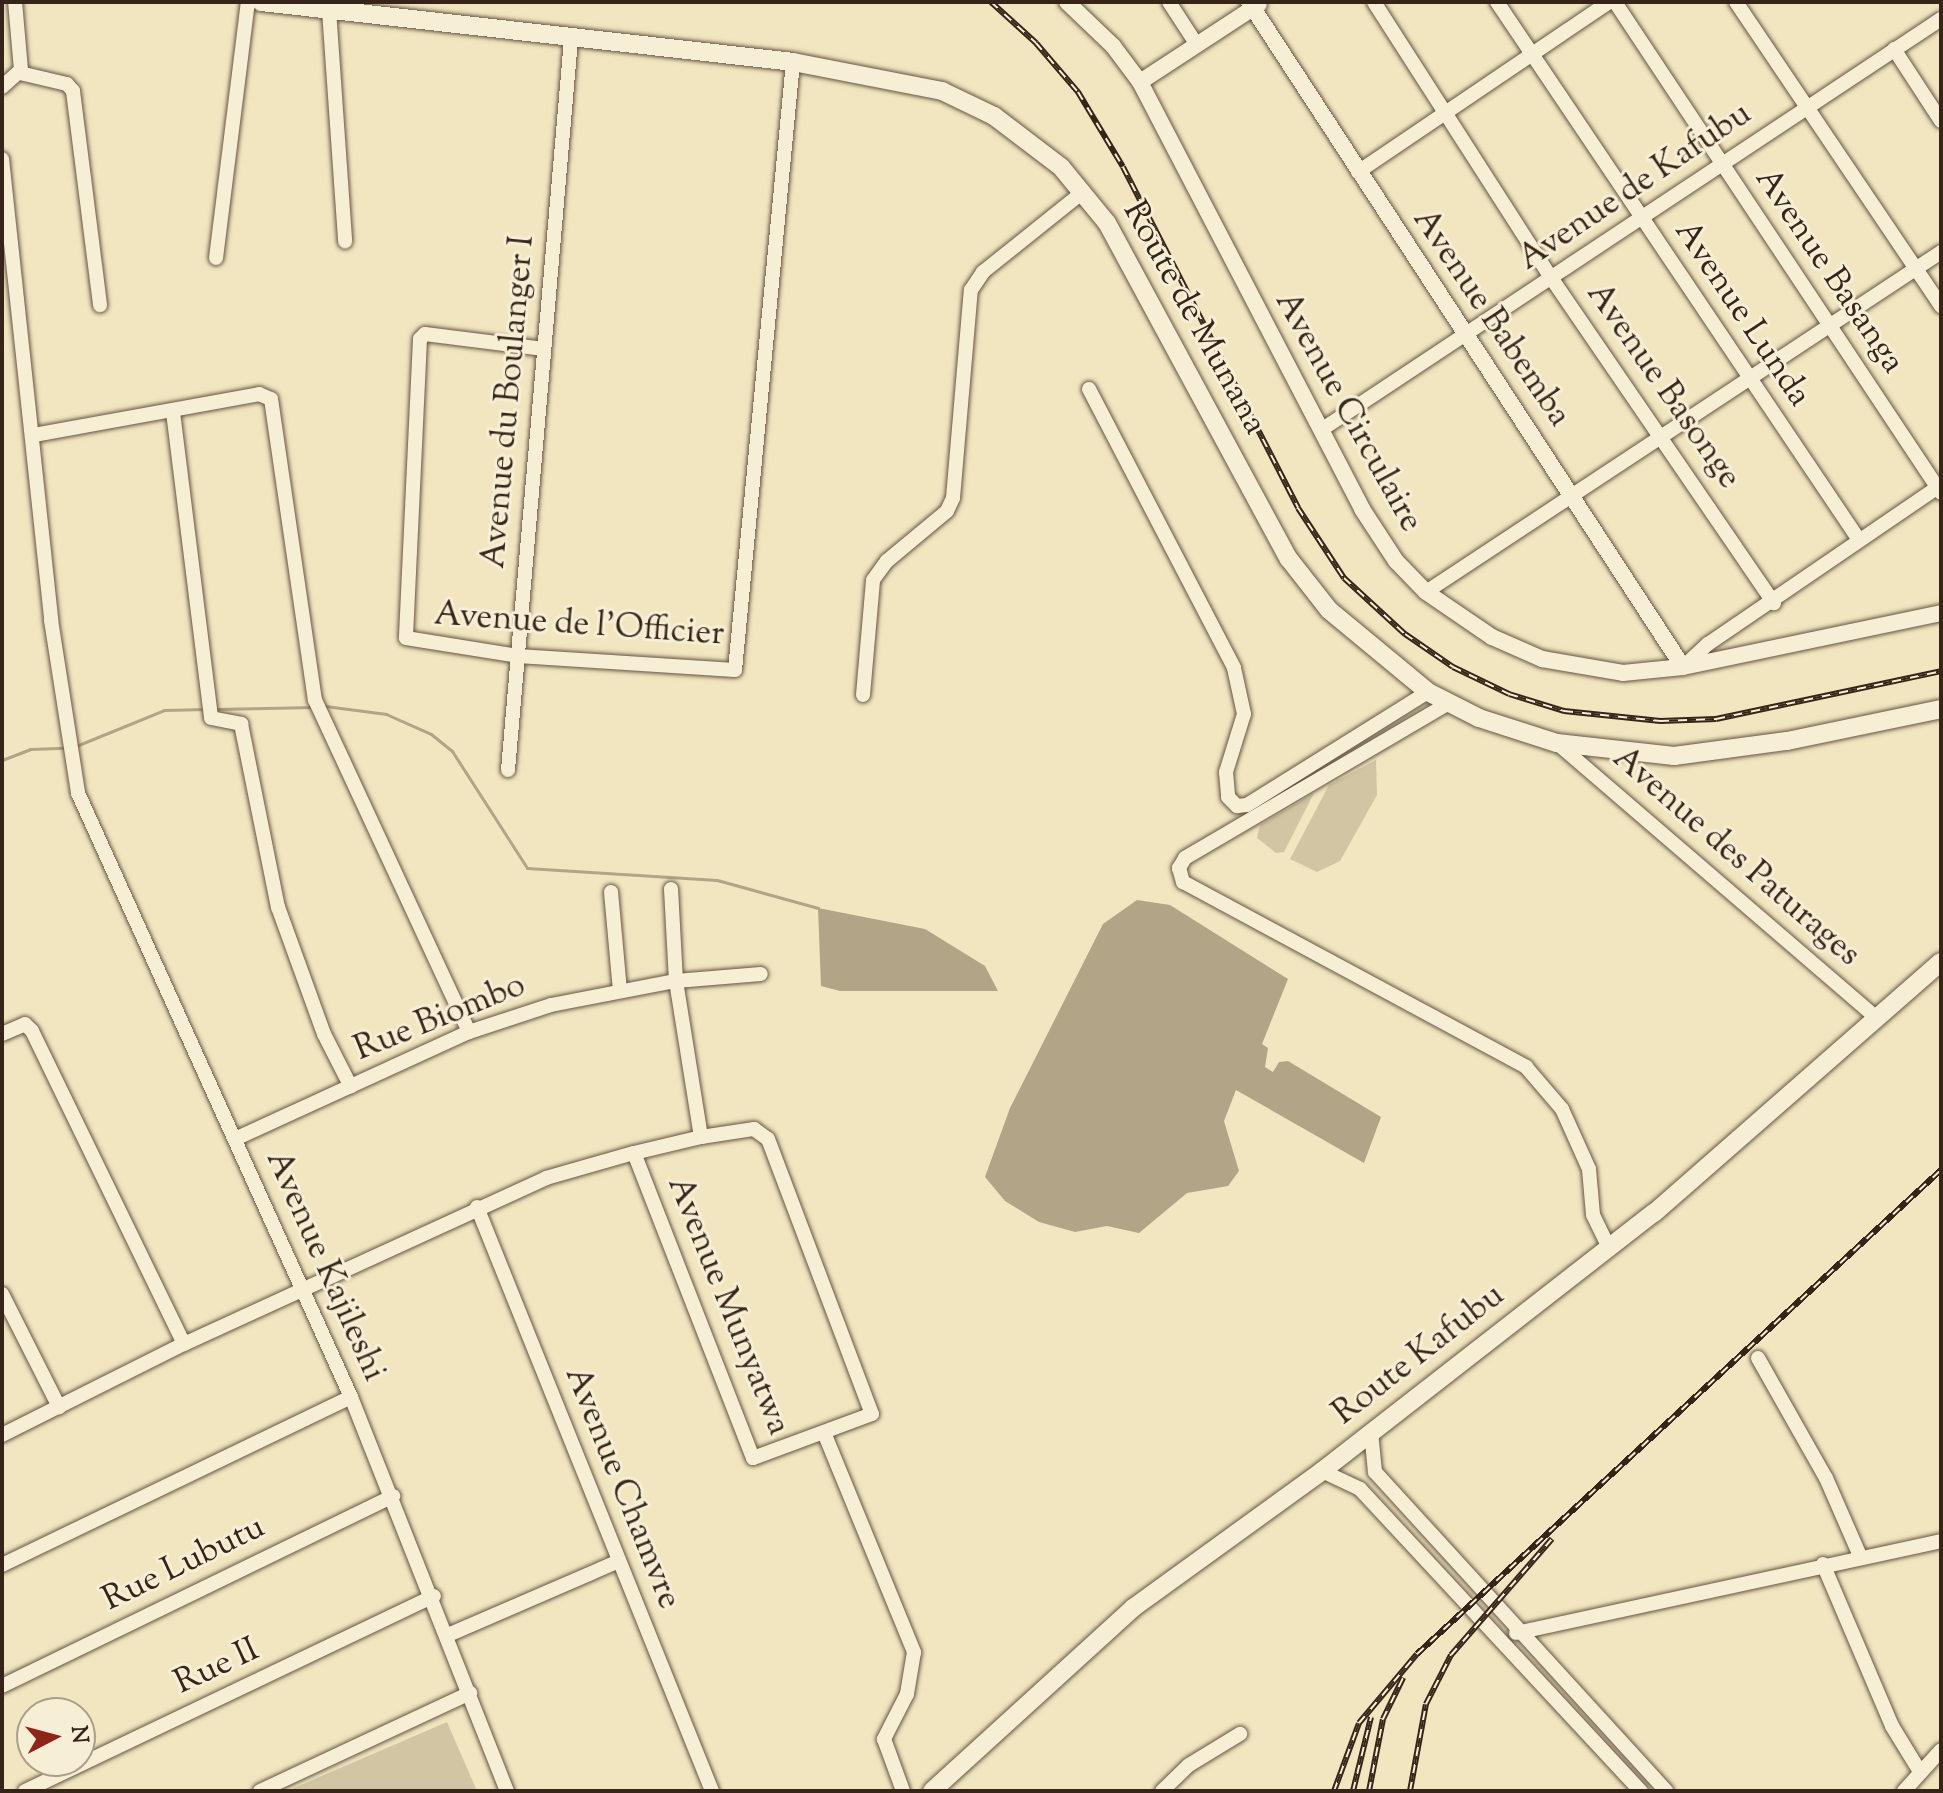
<!DOCTYPE html>
<html>
<head>
<meta charset="utf-8">
<style>
	body { margin:0 }
	#map { position:relative; width:1943px; height:1793px; overflow:hidden; background:#f1e6c0; font-family:"Sorts Mill Goudy",serif }
	div>[style] { position:absolute }
	.green>* { inset:0; background:#d1c5a3 }
	.water>* { inset:0; background:#b1a487 }
	.stream>* { height:3px; margin:-1.5px; padding:0 1.5px; transform-origin:1.5px; border-radius:1.5px; background:#b1a487 }
	.roads { filter:drop-shadow(0 0 2px #655442) drop-shadow(0 0 2px #655442) }
	.minor>* { height:14px; margin:-7px; padding:0 7px; transform-origin:7px; border-radius:7px; background:#f6efd6 }
	.tertiary>* { height:16px; margin:-8px; padding:0 8px; transform-origin:8px; border-radius:8px; background:#f6efd6 }
	.secondary>* { height:18px; margin:-9px; padding:0 9px; transform-origin:9px; border-radius:9px; background:#f6efd6 }
	.rail>* { height:6px; margin-top:-3px; transform-origin:0; background:repeating-linear-gradient(90deg,#f6efd6 0 9px,#362418 0 18px); box-sizing:border-box; border-block:2px solid #362418 }
	span { translate:-50% -50%; white-space:nowrap; text-align:center; line-height:1.15; -webkit-text-stroke:6px #f6efd6; paint-order:stroke }
	.street-label { font-size:34px; color:#362418 }
	.frame { position:absolute; inset:0; border:4px solid #362418; pointer-events:none }
	.north { position:absolute; left:16px; top:1697px; width:80px; height:80px; box-sizing:border-box; background:#f6efd6; border:2px solid #a99e8a; border-radius:50%; rotate:84deg; font-size:22px; font-weight:700; line-height:32px; text-align:center; color:#362418 }
	.north::after { content:''; display:block; margin:auto; width:28px; height:36px; background:#8f2418; clip-path:polygon(50% 0,100% 100%,50% 72%,0 100%) }
</style>
</head>
<body>
<div id="map">
	<div class="green">
		<div style="clip-path:polygon(1376px 760px,1377px 795px,1340px 861px,1317px 872px,1290px 859px,1329px 785px)"></div>
		<div style="clip-path:polygon(1314px 793px,1284px 852px,1276px 853px,1257px 838px,1260px 825px)"></div>
		<div style="clip-path:polygon(447px 1722px,477px 1791px,287px 1791px)"></div>
	</div>
	<div class="water">
		<div style="clip-path:polygon(1137px 900px,1170px 905px,1288px 979px,1262px 1044px,1268px 1048px,1265px 1067px,1273px 1072px,1279px 1062px,1288px 1061px,1381px 1117px,1364px 1163px,1236px 1090px,1224px 1121px,1239px 1171px,1228px 1186px,1187px 1193px,1139px 1233px,1107px 1226px,1075px 1232px,1039px 1222px,1005px 1201px,985px 1177px,1010px 1108px,1103px 924px)"></div>
		<div style="clip-path:polygon(818px 908px,925px 929px,985px 966px,998px 991px,840px 991px,821px 986px)"></div>
	</div>
	<div class="stream">
		<div style="left:325px;top:706px;width:62px;rotate:7.5deg"></div>
		<div style="left:386px;top:714px;width:49px;rotate:24deg"></div>
		<div style="left:431px;top:734px;width:27px;rotate:39deg"></div>
		<div style="left:452px;top:751px;width:139px;rotate:57.3deg"></div>
		<div style="left:527px;top:868px;width:190px;rotate:3.6deg"></div>
		<div style="left:717px;top:880px;width:105px;rotate:15.5deg"></div>
		<div style="left:213px;top:709px;width:101px;rotate:-1.1deg"></div>
		<div style="left:76px;top:746px;width:95px;rotate:-22.2deg"></div>
		<div style="left:164px;top:710px;width:42px;rotate:-1.4deg"></div>
		<div style="left:2px;top:760px;width:30px;rotate:-21deg"></div>
		<div style="left:30px;top:749px;width:35px;rotate:-2deg"></div>
	</div>
	<div class="roads">
		<div class="minor">
			<div style="left:1169px;top:2px;width:51px;rotate:56.9deg"></div>
			<div style="left:1374px;top:2px;width:329px;rotate:57.3deg"></div>
			<div style="left:1552px;top:279px;width:393px;rotate:55.6deg"></div>
			<div style="left:1497px;top:2px;width:648px;rotate:56.06deg"></div>
			<div style="left:1615px;top:2px;width:589px;rotate:56.42deg"></div>
			<div style="left:1736px;top:2px;width:367px;rotate:56deg"></div>
			<div style="left:329px;top:10px;width:232px;rotate:86deg"></div>
			<div style="left:1894px;top:49px;width:86px;rotate:56.9deg"></div>
			<div style="left:20px;top:73px;width:48px;rotate:13.2deg"></div>
			<div style="left:67px;top:84px;width:9px;rotate:49deg"></div>
			<div style="left:73px;top:91px;width:216px;rotate:82.8deg"></div>
			<div style="left:2px;top:87px;width:25px;rotate:-42deg"></div>
			<div style="left:21px;top:70px;width:68px;rotate:-95deg"></div>
			<div style="left:2px;top:159px;width:464px;rotate:83.9deg"></div>
			<div style="left:51px;top:620px;width:175px;rotate:81.1deg"></div>
			<div style="left:78px;top:793px;width:663px;rotate:65.68deg"></div>
			<div style="left:351px;top:1397px;width:424px;rotate:68.4deg"></div>
			<div style="left:1358px;top:172px;width:303px;rotate:-34.1deg"></div>
			<div style="left:216px;top:258px;width:258px;rotate:-82.9deg"></div>
			<div style="left:544px;top:349px;width:120px;rotate:-172.8deg"></div>
			<div style="left:425px;top:334px;width:7px;rotate:135deg"></div>
			<div style="left:420px;top:339px;width:299px;rotate:92.7deg"></div>
			<div style="left:406px;top:638px;width:113px;rotate:9.1deg"></div>
			<div style="left:518px;top:656px;width:217px;rotate:3.7deg"></div>
			<div style="left:735px;top:670px;width:611px;rotate:-84.55deg"></div>
			<div style="left:1089px;top:389px;width:314px;rotate:62.5deg"></div>
			<div style="left:1234px;top:668px;width:47px;rotate:77.7deg"></div>
			<div style="left:1244px;top:714px;width:61px;rotate:107.2deg"></div>
			<div style="left:1226px;top:772px;width:25px;rotate:85deg"></div>
			<div style="left:1228px;top:797px;width:13px;rotate:45deg"></div>
			<div style="left:1237px;top:806px;width:10px;rotate:-6deg"></div>
			<div style="left:1247px;top:805px;width:213px;rotate:-32deg"></div>
			<div style="left:173px;top:412px;width:308px;rotate:82.9deg"></div>
			<div style="left:211px;top:718px;width:31px;rotate:11deg"></div>
			<div style="left:241px;top:724px;width:187px;rotate:78.6deg"></div>
			<div style="left:278px;top:907px;width:135px;rotate:70.1deg"></div>
			<div style="left:324px;top:1034px;width:59px;rotate:63deg"></div>
			<div style="left:1321px;top:430px;width:744px;rotate:-33.54deg"></div>
			<div style="left:34px;top:435px;width:229px;rotate:-10.3deg"></div>
			<div style="left:259px;top:394px;width:13px;rotate:23deg"></div>
			<div style="left:271px;top:399px;width:304px;rotate:81.7deg"></div>
			<div style="left:315px;top:700px;width:366px;rotate:65.1deg"></div>
			<div style="left:1426px;top:592px;width:617px;rotate:-33.43deg"></div>
			<div style="left:1683px;top:667px;width:34px;rotate:-43deg"></div>
			<div style="left:1708px;top:644px;width:282px;rotate:-34.3deg"></div>
			<div style="left:863px;top:695px;width:115px;rotate:-85deg"></div>
			<div style="left:873px;top:580px;width:24px;rotate:-54deg"></div>
			<div style="left:887px;top:561px;width:78px;rotate:-39.8deg"></div>
			<div style="left:947px;top:511px;width:14px;rotate:-65deg"></div>
			<div style="left:953px;top:498px;width:209px;rotate:-85.1deg"></div>
			<div style="left:971px;top:290px;width:22px;rotate:-56deg"></div>
			<div style="left:983px;top:272px;width:128px;rotate:-38.7deg"></div>
			<div style="left:1449px;top:703px;width:306px;rotate:149.6deg"></div>
			<div style="left:1185px;top:858px;width:12px;rotate:121deg"></div>
			<div style="left:1179px;top:868px;width:15px;rotate:74deg"></div>
			<div style="left:1183px;top:882px;width:390px;rotate:28.3deg"></div>
			<div style="left:1526px;top:1067px;width:55px;rotate:49.4deg"></div>
			<div style="left:1562px;top:1109px;width:66px;rotate:65.8deg"></div>
			<div style="left:1589px;top:1169px;width:46px;rotate:85deg"></div>
			<div style="left:1593px;top:1215px;width:37px;rotate:64deg"></div>
			<div style="left:1557px;top:743px;width:420px;rotate:40.7deg"></div>
			<div style="left:508px;top:770px;width:734px;rotate:-85.07deg"></div>
			<div style="left:671px;top:889px;width:92px;rotate:86.9deg"></div>
			<div style="left:676px;top:981px;width:85px;rotate:-4.7deg"></div>
			<div style="left:611px;top:892px;width:99px;rotate:84.8deg"></div>
			<div style="left:2px;top:1034px;width:25px;rotate:-23deg"></div>
			<div style="left:25px;top:1024px;width:10px;rotate:45deg"></div>
			<div style="left:32px;top:1031px;width:348px;rotate:64.1deg"></div>
			<div style="left:235px;top:1139px;width:257px;rotate:-24.6deg"></div>
			<div style="left:469px;top:1032px;width:86px;rotate:-18.2deg"></div>
			<div style="left:551px;top:1005px;width:127px;rotate:-10.9deg"></div>
			<div style="left:676px;top:981px;width:158px;rotate:80.9deg"></div>
			<div style="left:477px;top:1207px;width:630px;rotate:68.08deg"></div>
			<div style="left:2px;top:1294px;width:127px;rotate:63.2deg"></div>
			<div style="left:1758px;top:1358px;width:138px;rotate:60.5deg"></div>
			<div style="left:1826px;top:1478px;width:85px;rotate:66.4deg"></div>
			<div style="left:1371px;top:1432px;width:40px;rotate:84.3deg"></div>
			<div style="left:1375px;top:1472px;width:432px;rotate:47.6deg"></div>
			<div style="left:2px;top:1435px;width:203px;rotate:-26.6deg"></div>
			<div style="left:184px;top:1344px;width:398px;rotate:-24.6deg"></div>
			<div style="left:546px;top:1178px;width:91px;rotate:-15.9deg"></div>
			<div style="left:634px;top:1153px;width:69px;rotate:-13.4deg"></div>
			<div style="left:701px;top:1137px;width:54px;rotate:-8.6deg"></div>
			<div style="left:754px;top:1129px;width:17px;rotate:36deg"></div>
			<div style="left:768px;top:1139px;width:294px;rotate:69.3deg"></div>
			<div style="left:872px;top:1414px;width:127px;rotate:159.7deg"></div>
			<div style="left:753px;top:1458px;width:327px;rotate:-111.3deg"></div>
			<div style="left:825px;top:1435px;width:235px;rotate:67.7deg"></div>
			<div style="left:914px;top:1652px;width:43px;rotate:99.5deg"></div>
			<div style="left:907px;top:1694px;width:51px;rotate:117.1deg"></div>
			<div style="left:884px;top:1739px;width:55px;rotate:69.9deg"></div>
			<div style="left:1322px;top:1471px;width:42px;rotate:25.3deg"></div>
			<div style="left:1360px;top:1489px;width:413px;rotate:47.1deg"></div>
			<div style="left:1823px;top:1564px;width:176px;rotate:66.9deg"></div>
			<div style="left:1892px;top:1726px;width:52px;rotate:58.5deg"></div>
			<div style="left:2px;top:1565px;width:387px;rotate:-25.7deg"></div>
			<div style="left:1516px;top:1633px;width:435px;rotate:-12.2deg"></div>
			<div style="left:448px;top:1635px;width:186px;rotate:-23.4deg"></div>
			<div style="left:2px;top:1686px;width:435px;rotate:-25.9deg"></div>
			<div style="left:25px;top:1791px;width:453px;rotate:-25.5deg"></div>
			<div style="left:260px;top:1791px;width:232px;rotate:-25deg"></div>
			<div style="left:1162px;top:1791px;width:37px;rotate:-44deg"></div>
			<div style="left:1189px;top:1765px;width:60px;rotate:-31.3deg"></div>
			<div style="left:1904px;top:1791px;width:55px;rotate:-47.9deg"></div>
		</div>
		<div class="tertiary">
			<div style="left:1067px;top:2px;width:64px;rotate:43.7deg"></div>
			<div style="left:1113px;top:46px;width:45px;rotate:53.1deg"></div>
			<div style="left:1140px;top:82px;width:481px;rotate:62.5deg"></div>
			<div style="left:1362px;top:509px;width:62px;rotate:56.8deg"></div>
			<div style="left:1396px;top:561px;width:43px;rotate:45.9deg"></div>
			<div style="left:1426px;top:592px;width:80px;rotate:34.3deg"></div>
			<div style="left:1492px;top:637px;width:55px;rotate:23.7deg"></div>
			<div style="left:1542px;top:659px;width:82px;rotate:9.8deg"></div>
			<div style="left:1623px;top:673px;width:60px;rotate:-5.7deg"></div>
			<div style="left:1683px;top:667px;width:264px;rotate:-11.8deg"></div>
			<div style="left:1249px;top:2px;width:794px;rotate:56.87deg"></div>
			<div style="left:1140px;top:82px;width:142px;rotate:-33.2deg"></div>
		</div>
		<div class="secondary">
			<div style="left:261px;top:2px;width:535px;rotate:6.43deg"></div>
			<div style="left:793px;top:62px;width:152px;rotate:11deg"></div>
			<div style="left:942px;top:91px;width:58px;rotate:25.7deg"></div>
			<div style="left:994px;top:116px;width:84px;rotate:37.3deg"></div>
			<div style="left:1061px;top:167px;width:72px;rotate:50.6deg"></div>
			<div style="left:1107px;top:223px;width:382px;rotate:61.6deg"></div>
			<div style="left:1289px;top:559px;width:65px;rotate:51.9deg"></div>
			<div style="left:1329px;top:610px;width:129px;rotate:39.6deg"></div>
			<div style="left:1428px;top:692px;width:57px;rotate:27deg"></div>
			<div style="left:1479px;top:718px;width:82px;rotate:17.8deg"></div>
			<div style="left:1557px;top:743px;width:118px;rotate:6.3deg"></div>
			<div style="left:1674px;top:756px;width:114px;rotate:-7.6deg"></div>
			<div style="left:1787px;top:741px;width:157px;rotate:-11.7deg"></div>
			<div style="left:932px;top:1791px;width:272px;rotate:-42.3deg"></div>
			<div style="left:1133px;top:1608px;width:233px;rotate:-35.9deg"></div>
			<div style="left:1322px;top:1471px;width:420px;rotate:-37.9deg"></div>
			<div style="left:1654px;top:1213px;width:381px;rotate:-41.2deg"></div>
		</div>
	</div>
	<div class="rail">
		<div style="left:991px;top:2px;width:61px;rotate:42.3deg"></div>
		<div style="left:1036px;top:43px;width:65px;rotate:49.4deg"></div>
		<div style="left:1078px;top:92px;width:87px;rotate:59deg"></div>
		<div style="left:1123px;top:167px;width:383px;rotate:62.8deg"></div>
		<div style="left:1298px;top:508px;width:84px;rotate:56.7deg"></div>
		<div style="left:1344px;top:578px;width:83px;rotate:42.6deg"></div>
		<div style="left:1405px;top:634px;width:58px;rotate:34.5deg"></div>
		<div style="left:1453px;top:667px;width:62px;rotate:25.7deg"></div>
		<div style="left:1509px;top:694px;width:58px;rotate:17.2deg"></div>
		<div style="left:1564px;top:711px;width:97px;rotate:5.9deg"></div>
		<div style="left:1660px;top:721px;width:56px;rotate:-2deg"></div>
		<div style="left:1716px;top:719px;width:230px;rotate:-12deg"></div>
		<div style="left:1334px;top:1791px;width:72px;rotate:-69.8deg"></div>
		<div style="left:1359px;top:1723px;width:90px;rotate:-50deg"></div>
		<div style="left:1417px;top:1654px;width:713px;rotate:-42.73deg"></div>
		<div style="left:1353px;top:1791px;width:76px;rotate:-76.3deg"></div>
		<div style="left:1369px;top:1791px;width:73px;rotate:-79deg"></div>
		<div style="left:1383px;top:1719px;width:46px;rotate:-64deg"></div>
		<div style="left:1410px;top:1791px;width:88px;rotate:-79.6deg"></div>
		<div style="left:1426px;top:1704px;width:55px;rotate:-63deg"></div>
		<div style="left:1451px;top:1655px;width:154px;rotate:-49deg"></div>
	</div>
	<div class="street-label">
		<span style="left:1635px;top:187px;rotate:-34deg">Avenue de Kafubu</span>
		<span style="left:1829px;top:271px;rotate:56deg">Avenue Basanga</span>
		<span style="left:1742px;top:314px;rotate:56deg">Avenue Lunda</span>
		<span style="left:1194px;top:318px;rotate:61deg">Route de Munana</span>
		<span style="left:1491px;top:318px;rotate:56deg">Avenue Babemba</span>
		<span style="left:1663px;top:386px;rotate:55deg">Avenue Basonge</span>
		<span style="left:509px;top:402px;rotate:-85deg">Avenue du Boulanger I</span>
		<span style="left:1348px;top:412px;rotate:61deg">Avenue Circulaire</span>
		<span style="left:579px;top:625px;rotate:4deg">Avenue de l'Officier</span>
		<span style="left:1736px;top:857px;rotate:41deg">Avenue des Paturages</span>
		<span style="left:440px;top:1018px;rotate:-22deg">Rue Biombo</span>
		<span style="left:325px;top:1266px;rotate:66deg">Avenue Kajileshi</span>
		<span style="left:728px;top:1306px;rotate:68deg">Avenue Munyatwa</span>
		<span style="left:1419px;top:1355px;rotate:-38deg">Route Kafubu</span>
		<span style="left:622px;top:1488px;rotate:68deg">Avenue Chamvre</span>
		<span style="left:184px;top:1564px;rotate:-26deg">Rue Lubutu</span>
		<span style="left:217px;top:1667px;rotate:-25deg">Rue II</span>
	</div>
	<div class="frame"></div>
	<div class="north">N</div>
</div>
</body>
</html>
